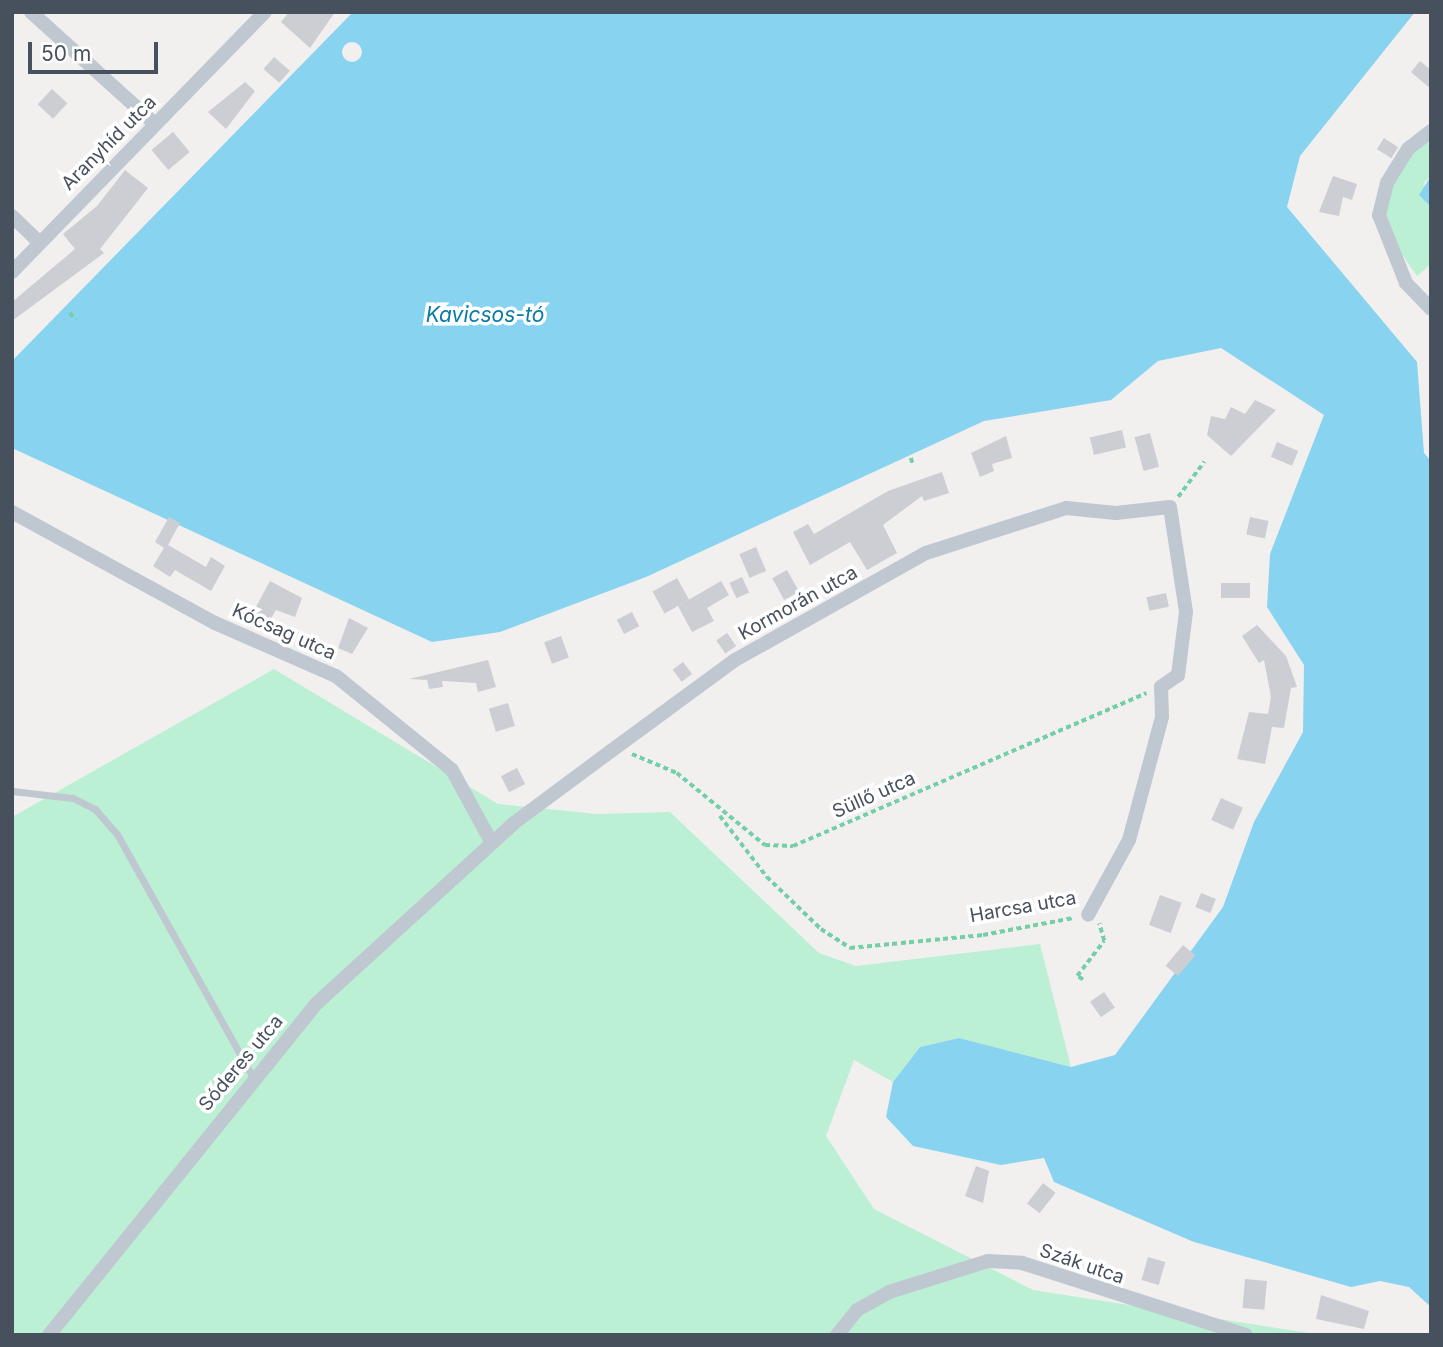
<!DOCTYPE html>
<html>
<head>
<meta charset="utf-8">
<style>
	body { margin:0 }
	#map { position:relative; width:1443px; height:1347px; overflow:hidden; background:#f2efef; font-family:Inter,sans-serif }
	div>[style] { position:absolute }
	.green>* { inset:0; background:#bcf0d4 }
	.water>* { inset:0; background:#88d3ef }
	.pier>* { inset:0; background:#f2efef }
	.round { border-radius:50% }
	.building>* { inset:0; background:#ccced4; transform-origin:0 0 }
	.path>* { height:3.5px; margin-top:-1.75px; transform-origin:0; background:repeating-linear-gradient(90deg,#73cfa8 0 5px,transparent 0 8.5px) }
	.service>* { height:7px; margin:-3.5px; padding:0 3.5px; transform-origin:3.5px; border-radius:3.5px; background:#bfc8d1 }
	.minor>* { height:14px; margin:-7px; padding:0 7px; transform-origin:7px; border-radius:7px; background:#bfc8d1 }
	span { translate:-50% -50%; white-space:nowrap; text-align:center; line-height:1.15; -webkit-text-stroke:7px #fff; paint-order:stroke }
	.street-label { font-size:19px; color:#47515d }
	.water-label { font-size:21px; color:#087ca7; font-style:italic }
	.frame { position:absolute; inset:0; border:14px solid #47515d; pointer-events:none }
	.scale { position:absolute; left:28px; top:42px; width:130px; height:32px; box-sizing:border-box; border:4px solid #47515d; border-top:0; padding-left:9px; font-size:21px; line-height:24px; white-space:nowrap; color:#47515d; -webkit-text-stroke:5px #fff; paint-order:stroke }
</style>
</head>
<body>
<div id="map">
	<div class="green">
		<div style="clip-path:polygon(1431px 139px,1431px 176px,1424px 183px,1431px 207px,1431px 264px,1417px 276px,1392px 240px,1386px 214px,1392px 185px,1411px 153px)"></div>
		<div style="clip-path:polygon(274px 669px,498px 804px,597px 814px,670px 812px,819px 953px,856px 966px,1040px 944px,1071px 1067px,959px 1038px,920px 1047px,893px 1082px,854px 1060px,826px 1136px,874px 1209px,1033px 1290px,1322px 1335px,12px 1335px,12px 817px)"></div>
	</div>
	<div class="water">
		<div style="clip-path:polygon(353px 12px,1415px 12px,1300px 156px,1287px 207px,1417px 362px,1424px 453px,1431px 461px,1431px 1307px,1409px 1287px,1380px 1281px,1351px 1287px,1194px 1242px,1054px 1182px,1044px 1158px,1001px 1165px,913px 1146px,886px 1117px,893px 1082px,920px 1047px,959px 1038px,1071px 1067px,1115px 1055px,1223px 907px,1254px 822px,1303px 732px,1304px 665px,1267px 607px,1270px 554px,1324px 415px,1221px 348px,1158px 361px,1111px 400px,984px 421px,646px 577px,500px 632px,432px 642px,12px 448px,12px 361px)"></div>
		<div style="clip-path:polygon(1431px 176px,1431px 207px,1419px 195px)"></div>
	</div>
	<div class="pier">
		<div class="round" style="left:342px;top:42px;width:20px;height:20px"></div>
	</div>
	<div class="building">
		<div style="clip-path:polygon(289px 12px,335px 12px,310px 48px,281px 22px)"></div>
		<div style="left:274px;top:57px;width:21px;height:16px;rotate:41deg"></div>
		<div style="clip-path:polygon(1420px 61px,1431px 70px,1431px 89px,1411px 72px)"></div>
		<div style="clip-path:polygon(245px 82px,255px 91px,226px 129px,208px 112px)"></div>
		<div style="left:52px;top:89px;width:21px;height:21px;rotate:43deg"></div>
		<div style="left:173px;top:132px;width:26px;height:28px;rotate:50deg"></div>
		<div style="left:1384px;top:138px;width:17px;height:13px;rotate:33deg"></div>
		<div style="clip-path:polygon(125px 170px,148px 188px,100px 249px,104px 253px,12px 321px,12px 302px,75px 249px,63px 234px,97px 206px)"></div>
		<div style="clip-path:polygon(1333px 176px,1357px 184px,1352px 200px,1343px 197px,1339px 216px,1319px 212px)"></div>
		<div style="clip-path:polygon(1255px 400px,1276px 410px,1231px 456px,1207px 435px,1211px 416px,1225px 419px,1231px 407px,1245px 414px)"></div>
		<div style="left:1122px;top:430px;width:18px;height:33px;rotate:77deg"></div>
		<div style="left:1150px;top:433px;width:35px;height:16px;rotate:75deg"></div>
		<div style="clip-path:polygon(1006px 436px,1012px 458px,992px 464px,994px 471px,980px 477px,971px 453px)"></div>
		<div style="left:1277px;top:442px;width:23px;height:16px;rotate:23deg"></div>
		<div style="clip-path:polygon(942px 472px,949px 493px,924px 501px,922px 496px,883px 525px,897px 553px,867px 570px,850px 542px,810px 565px,793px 532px,808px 524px,814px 534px,888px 491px)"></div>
		<div style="clip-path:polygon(169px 517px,180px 523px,168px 545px,206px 567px,211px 557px,225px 566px,211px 591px,175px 570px,170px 577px,153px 566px,164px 548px,155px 542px)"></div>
		<div style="left:1250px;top:517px;width:19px;height:18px;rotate:12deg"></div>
		<div style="left:756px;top:547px;width:26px;height:18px;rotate:67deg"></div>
		<div style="left:787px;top:570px;width:25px;height:17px;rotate:61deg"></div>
		<div style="left:742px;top:577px;width:17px;height:14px;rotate:65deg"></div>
		<div style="left:677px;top:578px;width:25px;height:28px;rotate:61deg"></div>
		<div style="clip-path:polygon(270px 581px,302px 598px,295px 617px,276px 610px,266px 627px,250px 618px)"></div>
		<div style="clip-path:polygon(721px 581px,729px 595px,707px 608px,714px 621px,692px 632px,678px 606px)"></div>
		<div style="left:1221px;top:583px;width:29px;height:15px"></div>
		<div style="left:1166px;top:593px;width:14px;height:20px;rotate:78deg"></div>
		<div style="left:632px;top:612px;width:16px;height:17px;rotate:63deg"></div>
		<div style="clip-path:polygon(349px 618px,368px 628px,352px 654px,338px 648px)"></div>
		<div style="clip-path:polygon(1257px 625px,1286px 656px,1297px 687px,1291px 688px,1284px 728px,1272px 727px,1265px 764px,1237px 759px,1249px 712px,1268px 714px,1271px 697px,1264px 660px,1259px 663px,1242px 636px)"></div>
		<div style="left:727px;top:633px;width:16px;height:13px;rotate:55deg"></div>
		<div style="left:561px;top:636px;width:23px;height:18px;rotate:70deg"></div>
		<div style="clip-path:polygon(488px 660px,496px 687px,478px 692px,476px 683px,442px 681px,443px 687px,429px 689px,427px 680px,409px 679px)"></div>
		<div style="left:683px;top:662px;width:15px;height:13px;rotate:53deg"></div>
		<div style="left:508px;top:703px;width:24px;height:20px;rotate:73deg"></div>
		<div style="left:517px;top:768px;width:18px;height:18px;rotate:63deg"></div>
		<div style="left:1221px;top:798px;width:24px;height:24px;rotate:24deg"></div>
		<div style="left:1201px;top:893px;width:16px;height:15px;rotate:22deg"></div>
		<div style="left:1160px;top:895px;width:23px;height:32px;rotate:20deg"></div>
		<div style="left:1183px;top:945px;width:16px;height:27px;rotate:40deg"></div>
		<div style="left:1104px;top:992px;width:19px;height:17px;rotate:55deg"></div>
		<div style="clip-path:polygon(976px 1166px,989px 1171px,983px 1203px,965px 1196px)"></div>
		<div style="left:1043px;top:1183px;width:16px;height:26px;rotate:38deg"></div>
		<div style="left:1148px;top:1257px;width:18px;height:24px;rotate:16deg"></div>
		<div style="left:1245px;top:1279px;width:22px;height:29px;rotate:5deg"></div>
		<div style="clip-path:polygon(1321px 1295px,1369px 1311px,1364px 1329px,1316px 1319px)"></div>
	</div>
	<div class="path">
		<div style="left:70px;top:313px;width:9px;rotate:49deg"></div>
		<div style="left:911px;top:458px;width:6px;rotate:72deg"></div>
		<div style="left:1178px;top:497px;width:44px;rotate:-53.4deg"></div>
		<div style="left:632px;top:754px;width:49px;rotate:22.9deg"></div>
		<div style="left:677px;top:773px;width:114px;rotate:39.3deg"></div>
		<div style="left:765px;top:845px;width:28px;rotate:2deg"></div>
		<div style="left:793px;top:846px;width:385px;rotate:-23.4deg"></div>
		<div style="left:720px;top:816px;width:77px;rotate:52.4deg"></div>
		<div style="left:767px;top:877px;width:75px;rotate:43.9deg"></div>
		<div style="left:821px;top:929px;width:35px;rotate:33deg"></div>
		<div style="left:850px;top:948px;width:134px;rotate:-5.6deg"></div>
		<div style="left:983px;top:935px;width:92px;rotate:-10.7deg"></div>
		<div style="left:1083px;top:980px;width:7px;rotate:-146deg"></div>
		<div style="left:1077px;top:976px;width:44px;rotate:-52.4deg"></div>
		<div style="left:1104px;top:941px;width:18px;rotate:-106deg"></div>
	</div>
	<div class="service">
		<div style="left:12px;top:791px;width:61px;rotate:6.5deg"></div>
		<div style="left:73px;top:798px;width:25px;rotate:27deg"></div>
		<div style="left:95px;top:809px;width:33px;rotate:49deg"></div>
		<div style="left:117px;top:834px;width:281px;rotate:60.8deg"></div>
	</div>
	<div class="minor">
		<div style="left:31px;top:12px;width:167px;rotate:42.1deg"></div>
		<div style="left:1431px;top:131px;width:29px;rotate:142deg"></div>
		<div style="left:1408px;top:149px;width:40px;rotate:122deg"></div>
		<div style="left:1387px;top:183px;width:33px;rotate:104deg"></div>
		<div style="left:1379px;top:215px;width:73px;rotate:68.3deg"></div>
		<div style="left:1406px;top:283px;width:36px;rotate:46deg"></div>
		<div style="left:12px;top:216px;width:37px;rotate:44deg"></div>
		<div style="left:12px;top:272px;width:363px;rotate:-45.8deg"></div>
		<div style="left:12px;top:512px;width:231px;rotate:28.7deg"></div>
		<div style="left:215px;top:623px;width:132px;rotate:23.7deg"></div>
		<div style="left:336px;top:676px;width:149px;rotate:39deg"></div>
		<div style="left:452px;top:770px;width:83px;rotate:61.3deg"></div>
		<div style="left:49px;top:1335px;width:427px;rotate:-51.1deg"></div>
		<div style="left:317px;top:1003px;width:267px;rotate:-42.4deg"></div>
		<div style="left:514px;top:823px;width:121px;rotate:-36.6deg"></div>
		<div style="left:611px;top:751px;width:154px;rotate:-36.3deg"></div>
		<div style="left:735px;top:660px;width:219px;rotate:-29.3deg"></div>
		<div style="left:926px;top:553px;width:147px;rotate:-17.8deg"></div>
		<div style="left:1066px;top:508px;width:50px;rotate:5.7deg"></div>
		<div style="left:1116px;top:513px;width:54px;rotate:-6.3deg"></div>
		<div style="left:1170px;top:507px;width:106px;rotate:81.3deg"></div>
		<div style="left:1186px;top:612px;width:64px;rotate:97.2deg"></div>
		<div style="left:1178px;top:675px;width:21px;rotate:145deg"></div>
		<div style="left:1161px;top:687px;width:30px;rotate:88deg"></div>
		<div style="left:1162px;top:717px;width:127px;rotate:105deg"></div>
		<div style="left:1129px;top:840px;width:85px;rotate:118.7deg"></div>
		<div style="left:837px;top:1335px;width:32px;rotate:-51deg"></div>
		<div style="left:857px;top:1310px;width:37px;rotate:-29deg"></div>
		<div style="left:889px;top:1292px;width:104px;rotate:-17.4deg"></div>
		<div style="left:988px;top:1261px;width:34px;rotate:3deg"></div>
		<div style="left:1022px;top:1263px;width:235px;rotate:17.8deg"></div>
	</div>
	<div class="street-label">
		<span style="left:109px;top:143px;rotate:-45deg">Aranyhíd utca</span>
		<span style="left:798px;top:603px;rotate:-29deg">Kormorán utca</span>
		<span style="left:284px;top:632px;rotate:24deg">Kócsag utca</span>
		<span style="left:874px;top:795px;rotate:-24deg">Süllő utca</span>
		<span style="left:1023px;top:907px;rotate:-10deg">Harcsa utca</span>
		<span style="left:241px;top:1063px;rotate:-50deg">Sóderes utca</span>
		<span style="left:1082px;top:1264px;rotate:19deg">Szák utca</span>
	</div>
	<div class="water-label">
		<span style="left:485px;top:315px">Kavicsos-tó</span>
	</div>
	<div class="frame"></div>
	<div class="scale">50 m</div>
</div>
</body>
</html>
